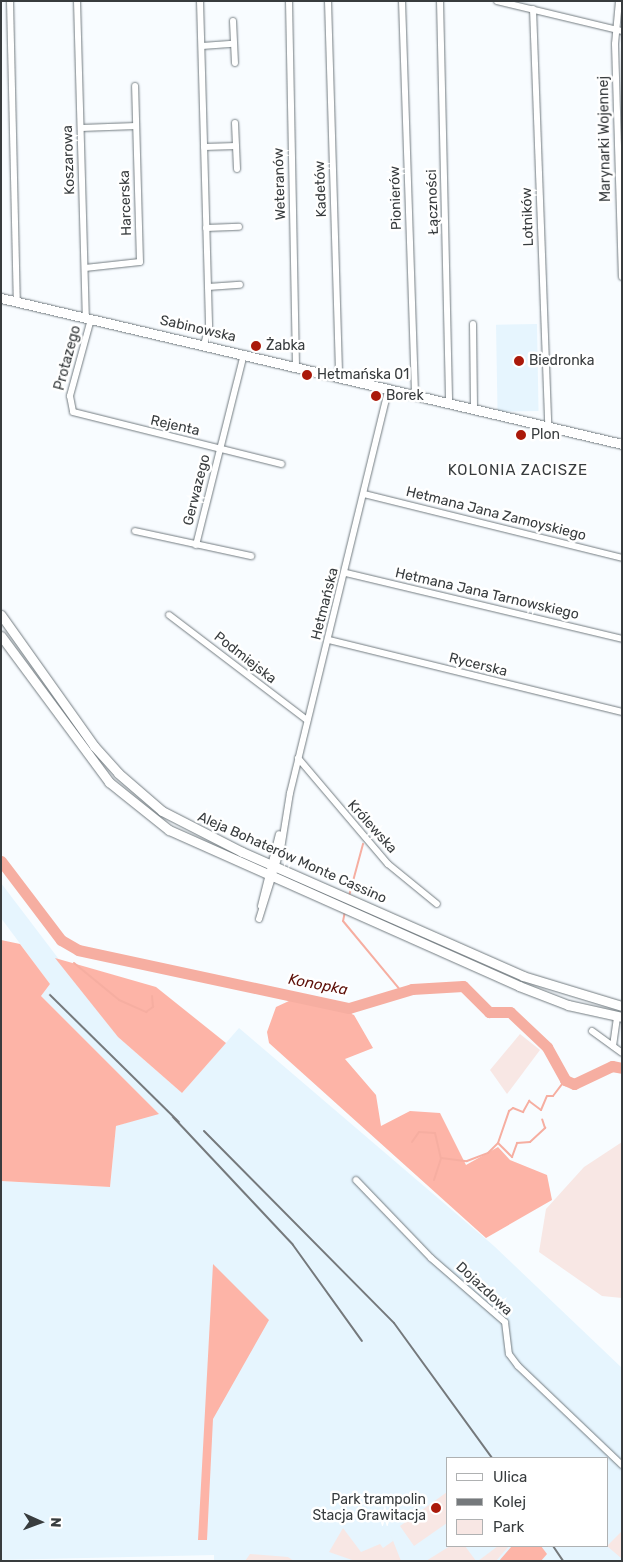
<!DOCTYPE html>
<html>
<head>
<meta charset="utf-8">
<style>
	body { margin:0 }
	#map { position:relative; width:623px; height:1562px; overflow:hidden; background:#f8fcff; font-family:Rubik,sans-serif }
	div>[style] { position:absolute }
	.built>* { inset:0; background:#e6f5fe; transform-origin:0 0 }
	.green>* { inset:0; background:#f8e7e4 }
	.forest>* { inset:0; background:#fdb4a7 }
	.stream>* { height:2px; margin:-1px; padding:0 1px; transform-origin:1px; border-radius:1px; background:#f6aea1 }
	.river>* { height:11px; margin:-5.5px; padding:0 5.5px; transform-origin:5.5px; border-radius:5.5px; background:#f6aea1 }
	.roads { filter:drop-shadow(0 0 1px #727b80) drop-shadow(0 0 1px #727b80) }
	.street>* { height:6px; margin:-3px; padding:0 3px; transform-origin:3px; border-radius:3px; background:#fff }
	.secondary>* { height:9px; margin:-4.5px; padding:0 4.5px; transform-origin:4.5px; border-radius:4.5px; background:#fff }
	.rail>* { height:2px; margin:-1px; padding:0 1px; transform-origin:1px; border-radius:1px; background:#75797c }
	.dots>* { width:14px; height:14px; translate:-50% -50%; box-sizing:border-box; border:2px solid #fff; border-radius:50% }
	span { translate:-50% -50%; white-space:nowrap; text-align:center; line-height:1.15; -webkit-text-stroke:5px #fff; paint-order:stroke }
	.street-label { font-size:14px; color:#383c3e }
	.poi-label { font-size:14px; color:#383c3e }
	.left { translate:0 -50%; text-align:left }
	.right { translate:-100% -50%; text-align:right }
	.neighbourhood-label { font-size:15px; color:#383c3e; letter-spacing:1px }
	.water-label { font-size:15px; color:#5e1008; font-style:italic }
	.frame { position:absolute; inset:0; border:2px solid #383c3e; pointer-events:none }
	.legend { position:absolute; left:446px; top:1457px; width:162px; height:90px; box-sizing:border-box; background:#fff; border:1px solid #afb1b2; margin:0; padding:6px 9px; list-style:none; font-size:15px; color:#383c3e }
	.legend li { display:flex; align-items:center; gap:10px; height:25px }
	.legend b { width:25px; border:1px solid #afb1b2 }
	.north { position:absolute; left:15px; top:1497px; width:50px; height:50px; -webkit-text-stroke:4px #fff; paint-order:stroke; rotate:92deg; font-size:14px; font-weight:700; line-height:20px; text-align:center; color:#383c3e }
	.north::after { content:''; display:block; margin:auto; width:18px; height:22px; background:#383c3e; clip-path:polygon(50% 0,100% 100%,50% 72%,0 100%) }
</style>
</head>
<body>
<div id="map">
	<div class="built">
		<div style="left:537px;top:324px;width:87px;height:41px;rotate:89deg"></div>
		<div style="clip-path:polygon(evenodd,1px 883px,118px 1037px,182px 1093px,239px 1028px,494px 1246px,622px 1368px,622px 1561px,214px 1561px,214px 1555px,1px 1560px,1px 1181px,110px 1187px,116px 1126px,158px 1113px,41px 996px,50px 984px,1px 918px,1px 883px,447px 1458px,607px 1458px,607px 1546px,447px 1546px,447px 1458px)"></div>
	</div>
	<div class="green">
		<div style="clip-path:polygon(520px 1034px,540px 1050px,507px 1094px,490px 1070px)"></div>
		<div style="clip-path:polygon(622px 1142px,622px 1298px,602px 1296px,539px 1252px,546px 1209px,584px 1167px)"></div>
		<div style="clip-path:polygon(447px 1492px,447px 1523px,414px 1546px,400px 1526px)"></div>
		<div style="clip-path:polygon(343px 1528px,361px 1552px,380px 1544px,383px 1548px,393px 1541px,390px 1533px,401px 1561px,355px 1561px,329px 1552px)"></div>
		<div style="clip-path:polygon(622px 1531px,622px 1557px,621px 1558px,607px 1546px)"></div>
		<div style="clip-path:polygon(450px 1546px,465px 1546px,476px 1561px,426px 1561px)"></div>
		<div style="clip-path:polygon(498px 1546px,509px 1546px,496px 1561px,478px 1561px)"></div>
		<div style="clip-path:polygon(250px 1554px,288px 1557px,294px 1561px,245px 1561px)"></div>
	</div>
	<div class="forest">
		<div style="clip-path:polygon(1px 940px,20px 944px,50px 984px,41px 996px,159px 1114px,116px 1126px,110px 1187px,1px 1181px)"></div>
		<div style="clip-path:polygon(55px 958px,156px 987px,226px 1043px,182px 1093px,118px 1037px)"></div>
		<div style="clip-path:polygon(304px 994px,354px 1015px,373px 1048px,345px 1059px,376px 1095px,381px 1126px,410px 1111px,440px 1113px,466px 1165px,498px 1147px,510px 1160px,547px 1175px,552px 1200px,486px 1238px,269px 1043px,267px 1032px,276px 1007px)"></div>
		<div style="clip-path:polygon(213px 1264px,269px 1320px,213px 1419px,207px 1540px,198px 1540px)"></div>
		<div style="clip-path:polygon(512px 1546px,541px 1546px,547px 1554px,541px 1561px,499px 1561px)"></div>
	</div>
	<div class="stream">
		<div style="left:349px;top:896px;width:54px;rotate:-74.9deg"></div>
		<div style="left:345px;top:911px;width:10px;rotate:101deg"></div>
		<div style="left:343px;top:921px;width:92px;rotate:50.3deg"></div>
		<div style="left:74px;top:963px;width:58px;rotate:39.4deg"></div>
		<div style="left:119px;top:1000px;width:30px;rotate:24deg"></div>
		<div style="left:146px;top:1012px;width:9px;rotate:-36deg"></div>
		<div style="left:153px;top:1007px;width:11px;rotate:-95deg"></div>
		<div style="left:412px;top:1142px;width:12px;rotate:-55deg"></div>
		<div style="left:419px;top:1132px;width:16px;rotate:4deg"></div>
		<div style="left:435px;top:1133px;width:26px;rotate:77deg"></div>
		<div style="left:441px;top:1158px;width:26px;rotate:7deg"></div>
		<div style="left:467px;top:1161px;width:22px;rotate:-21deg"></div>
		<div style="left:488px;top:1153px;width:14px;rotate:-45deg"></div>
		<div style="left:498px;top:1143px;width:34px;rotate:-71deg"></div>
		<div style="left:509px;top:1111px;width:5px;rotate:-37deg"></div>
		<div style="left:513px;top:1108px;width:11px;rotate:22deg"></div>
		<div style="left:523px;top:1112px;width:13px;rotate:-61deg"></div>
		<div style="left:529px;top:1101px;width:15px;rotate:37deg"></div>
		<div style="left:541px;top:1110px;width:15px;rotate:-67deg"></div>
		<div style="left:547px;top:1096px;width:6px"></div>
		<div style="left:553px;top:1096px;width:20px;rotate:-53deg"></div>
		<div style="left:498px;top:1143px;width:20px;rotate:45deg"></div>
		<div style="left:512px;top:1157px;width:15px;rotate:-70deg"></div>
		<div style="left:517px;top:1143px;width:13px;rotate:-4deg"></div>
		<div style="left:530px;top:1142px;width:21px;rotate:-43deg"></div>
		<div style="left:545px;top:1128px;width:9px;rotate:-108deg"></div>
		<div style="left:434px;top:1180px;width:23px;rotate:-72deg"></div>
	</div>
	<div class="river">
		<div style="left:1px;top:861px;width:99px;rotate:52.8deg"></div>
		<div style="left:61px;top:940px;width:20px;rotate:30deg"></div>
		<div style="left:78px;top:950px;width:277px;rotate:12.1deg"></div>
		<div style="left:349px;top:1008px;width:66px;rotate:-16.8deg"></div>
		<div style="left:412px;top:989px;width:51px;rotate:-3.4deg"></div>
		<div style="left:463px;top:986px;width:37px;rotate:45deg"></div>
		<div style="left:489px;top:1012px;width:21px"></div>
		<div style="left:510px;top:1012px;width:51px;rotate:43.4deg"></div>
		<div style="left:547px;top:1047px;width:38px;rotate:61deg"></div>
		<div style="left:565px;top:1080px;width:10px;rotate:24deg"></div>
		<div style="left:574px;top:1084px;width:42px;rotate:-25.3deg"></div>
		<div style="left:612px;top:1066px;width:10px;rotate:11deg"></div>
	</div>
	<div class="roads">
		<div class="street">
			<div style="left:10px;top:1px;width:301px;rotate:88.7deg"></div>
			<div style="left:77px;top:1px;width:317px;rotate:88.4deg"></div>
			<div style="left:200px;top:1px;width:326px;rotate:88.4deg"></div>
			<div style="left:209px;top:327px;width:19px;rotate:106deg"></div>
			<div style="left:289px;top:1px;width:365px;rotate:88.9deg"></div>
			<div style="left:328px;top:1px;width:375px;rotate:88.3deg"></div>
			<div style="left:402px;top:1px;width:393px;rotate:88.1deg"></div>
			<div style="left:440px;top:1px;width:401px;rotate:88.7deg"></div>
			<div style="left:497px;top:1px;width:129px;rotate:13.5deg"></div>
			<div style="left:619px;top:1px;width:43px;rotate:95.3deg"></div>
			<div style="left:615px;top:44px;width:233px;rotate:88.3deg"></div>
			<div style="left:533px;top:9px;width:416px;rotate:87.9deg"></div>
			<div style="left:233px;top:21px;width:42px;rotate:87.3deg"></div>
			<div style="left:202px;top:46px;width:31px;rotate:-4deg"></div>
			<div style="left:235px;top:123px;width:46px;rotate:87.5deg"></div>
			<div style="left:81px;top:128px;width:55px;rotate:-2.1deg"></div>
			<div style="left:204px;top:147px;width:32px;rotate:-2deg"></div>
			<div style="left:206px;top:228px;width:33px;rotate:-2deg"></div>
			<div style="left:85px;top:268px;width:55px;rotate:-6.2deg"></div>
			<div style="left:140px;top:262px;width:176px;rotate:-91.6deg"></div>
			<div style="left:208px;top:287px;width:32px;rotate:-4deg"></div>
			<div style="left:91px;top:319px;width:80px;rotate:105.3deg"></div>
			<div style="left:70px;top:396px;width:16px;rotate:79deg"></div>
			<div style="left:73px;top:412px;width:215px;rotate:14deg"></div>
			<div style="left:473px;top:324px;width:84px;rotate:89.3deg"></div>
			<div style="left:364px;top:494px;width:266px;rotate:13.9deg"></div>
			<div style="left:135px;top:531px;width:119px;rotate:12.2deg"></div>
			<div style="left:196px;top:545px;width:197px;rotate:-75.9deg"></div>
			<div style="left:346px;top:573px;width:284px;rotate:13.4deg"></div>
			<div style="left:169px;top:615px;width:173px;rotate:37.3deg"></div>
			<div style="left:329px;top:640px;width:302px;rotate:13.8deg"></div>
			<div style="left:298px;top:758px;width:139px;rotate:49.7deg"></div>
			<div style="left:388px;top:864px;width:63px;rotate:39.2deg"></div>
			<div style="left:261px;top:906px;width:74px;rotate:-76deg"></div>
			<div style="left:259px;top:919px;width:73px;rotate:-72.6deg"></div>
			<div style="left:281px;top:849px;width:57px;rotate:-80.9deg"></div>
			<div style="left:290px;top:793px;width:417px;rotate:-76.3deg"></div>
			<div style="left:592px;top:1031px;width:37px;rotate:36deg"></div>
			<div style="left:613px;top:1046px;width:30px;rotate:-82deg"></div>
			<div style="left:356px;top:1180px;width:108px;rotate:46.1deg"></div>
			<div style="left:431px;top:1258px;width:98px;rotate:40.9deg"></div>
			<div style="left:505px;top:1322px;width:32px;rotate:83deg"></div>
			<div style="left:509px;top:1354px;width:15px;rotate:53deg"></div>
			<div style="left:518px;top:1366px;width:144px;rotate:43.6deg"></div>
		</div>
		<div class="secondary">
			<div style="left:1px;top:298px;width:638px;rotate:13.23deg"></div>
			<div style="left:1px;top:615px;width:161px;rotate:54.6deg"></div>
			<div style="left:94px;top:746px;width:36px;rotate:48deg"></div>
			<div style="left:118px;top:773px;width:58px;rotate:40.8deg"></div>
			<div style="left:162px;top:811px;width:90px;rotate:27.1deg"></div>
			<div style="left:242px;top:852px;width:307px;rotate:23.8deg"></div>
			<div style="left:523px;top:976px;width:103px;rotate:16.9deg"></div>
			<div style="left:1px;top:636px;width:182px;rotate:53.5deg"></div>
			<div style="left:109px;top:782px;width:77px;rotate:38.7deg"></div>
			<div style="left:169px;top:830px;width:383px;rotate:24deg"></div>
			<div style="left:519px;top:986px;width:53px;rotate:21.2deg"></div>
			<div style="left:568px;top:1005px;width:55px;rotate:12.5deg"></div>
		</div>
	</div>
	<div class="rail">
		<div style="left:50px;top:995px;width:181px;rotate:44.6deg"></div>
		<div style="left:173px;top:1117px;width:175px;rotate:46.8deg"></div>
		<div style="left:293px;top:1245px;width:118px;rotate:54.3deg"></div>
		<div style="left:204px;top:1131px;width:270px;rotate:45.3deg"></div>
		<div style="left:394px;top:1323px;width:167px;rotate:54deg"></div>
		<div style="left:553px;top:1546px;width:18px;rotate:56deg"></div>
	</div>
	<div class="dots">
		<div style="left:256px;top:346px;background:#aa190a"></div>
		<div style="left:519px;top:361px;background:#aa190a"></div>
		<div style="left:307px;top:375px;background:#aa190a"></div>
		<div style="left:376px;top:396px;background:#aa190a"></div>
		<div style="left:521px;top:435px;background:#aa190a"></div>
		<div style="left:436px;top:1508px;background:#aa190a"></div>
	</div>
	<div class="street-label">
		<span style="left:605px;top:139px;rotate:-91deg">Marynarki Wojennej</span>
		<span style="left:69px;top:160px;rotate:-92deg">Koszarowa</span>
		<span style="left:280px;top:184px;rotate:-92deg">Weteranów</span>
		<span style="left:321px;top:189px;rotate:-92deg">Kadetów</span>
		<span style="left:396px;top:198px;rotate:-92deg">Pionierów</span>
		<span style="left:433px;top:202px;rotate:-92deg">Łączności</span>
		<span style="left:126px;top:203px;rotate:-92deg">Harcerska</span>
		<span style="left:528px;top:217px;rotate:-92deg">Lotników</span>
		<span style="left:198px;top:329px;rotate:13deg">Sabinowska</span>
		<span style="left:68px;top:358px;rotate:-75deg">Protazego</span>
		<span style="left:175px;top:426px;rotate:13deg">Rejenta</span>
		<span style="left:197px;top:490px;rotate:-76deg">Gerwazego</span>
		<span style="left:496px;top:514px;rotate:14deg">Hetmana Jana Zamoyskiego</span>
		<span style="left:487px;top:594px;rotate:13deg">Hetmana Jana Tarnowskiego</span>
		<span style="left:325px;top:604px;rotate:-76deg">Hetmańska</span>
		<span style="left:245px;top:658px;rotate:38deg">Podmiejska</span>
		<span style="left:478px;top:665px;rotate:14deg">Rycerska</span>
		<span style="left:372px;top:827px;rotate:48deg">Królewska</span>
		<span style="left:292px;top:858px;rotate:24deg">Aleja Bohaterów Monte Cassino</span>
		<span style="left:484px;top:1289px;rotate:43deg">Dojazdowa</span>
	</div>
	<div class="poi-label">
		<span class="left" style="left:266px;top:346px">Żabka</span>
		<span class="left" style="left:529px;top:361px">Biedronka</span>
		<span class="left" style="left:317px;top:375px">Hetmańska 01</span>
		<span class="left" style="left:386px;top:396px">Borek</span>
		<span class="left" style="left:531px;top:435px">Plon</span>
		<span class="right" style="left:426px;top:1508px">Park trampolin<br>Stacja Grawitacja</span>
	</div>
	<div class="neighbourhood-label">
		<span style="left:518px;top:471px">KOLONIA ZACISZE</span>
	</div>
	<div class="water-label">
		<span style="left:318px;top:985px;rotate:11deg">Konopka</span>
	</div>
	<div class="frame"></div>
	<ul class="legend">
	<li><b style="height:6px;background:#fff"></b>Ulica</li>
	<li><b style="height:6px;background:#75797c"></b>Kolej</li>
	<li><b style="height:14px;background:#f8e7e4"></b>Park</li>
	</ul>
	<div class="north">N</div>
</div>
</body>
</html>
